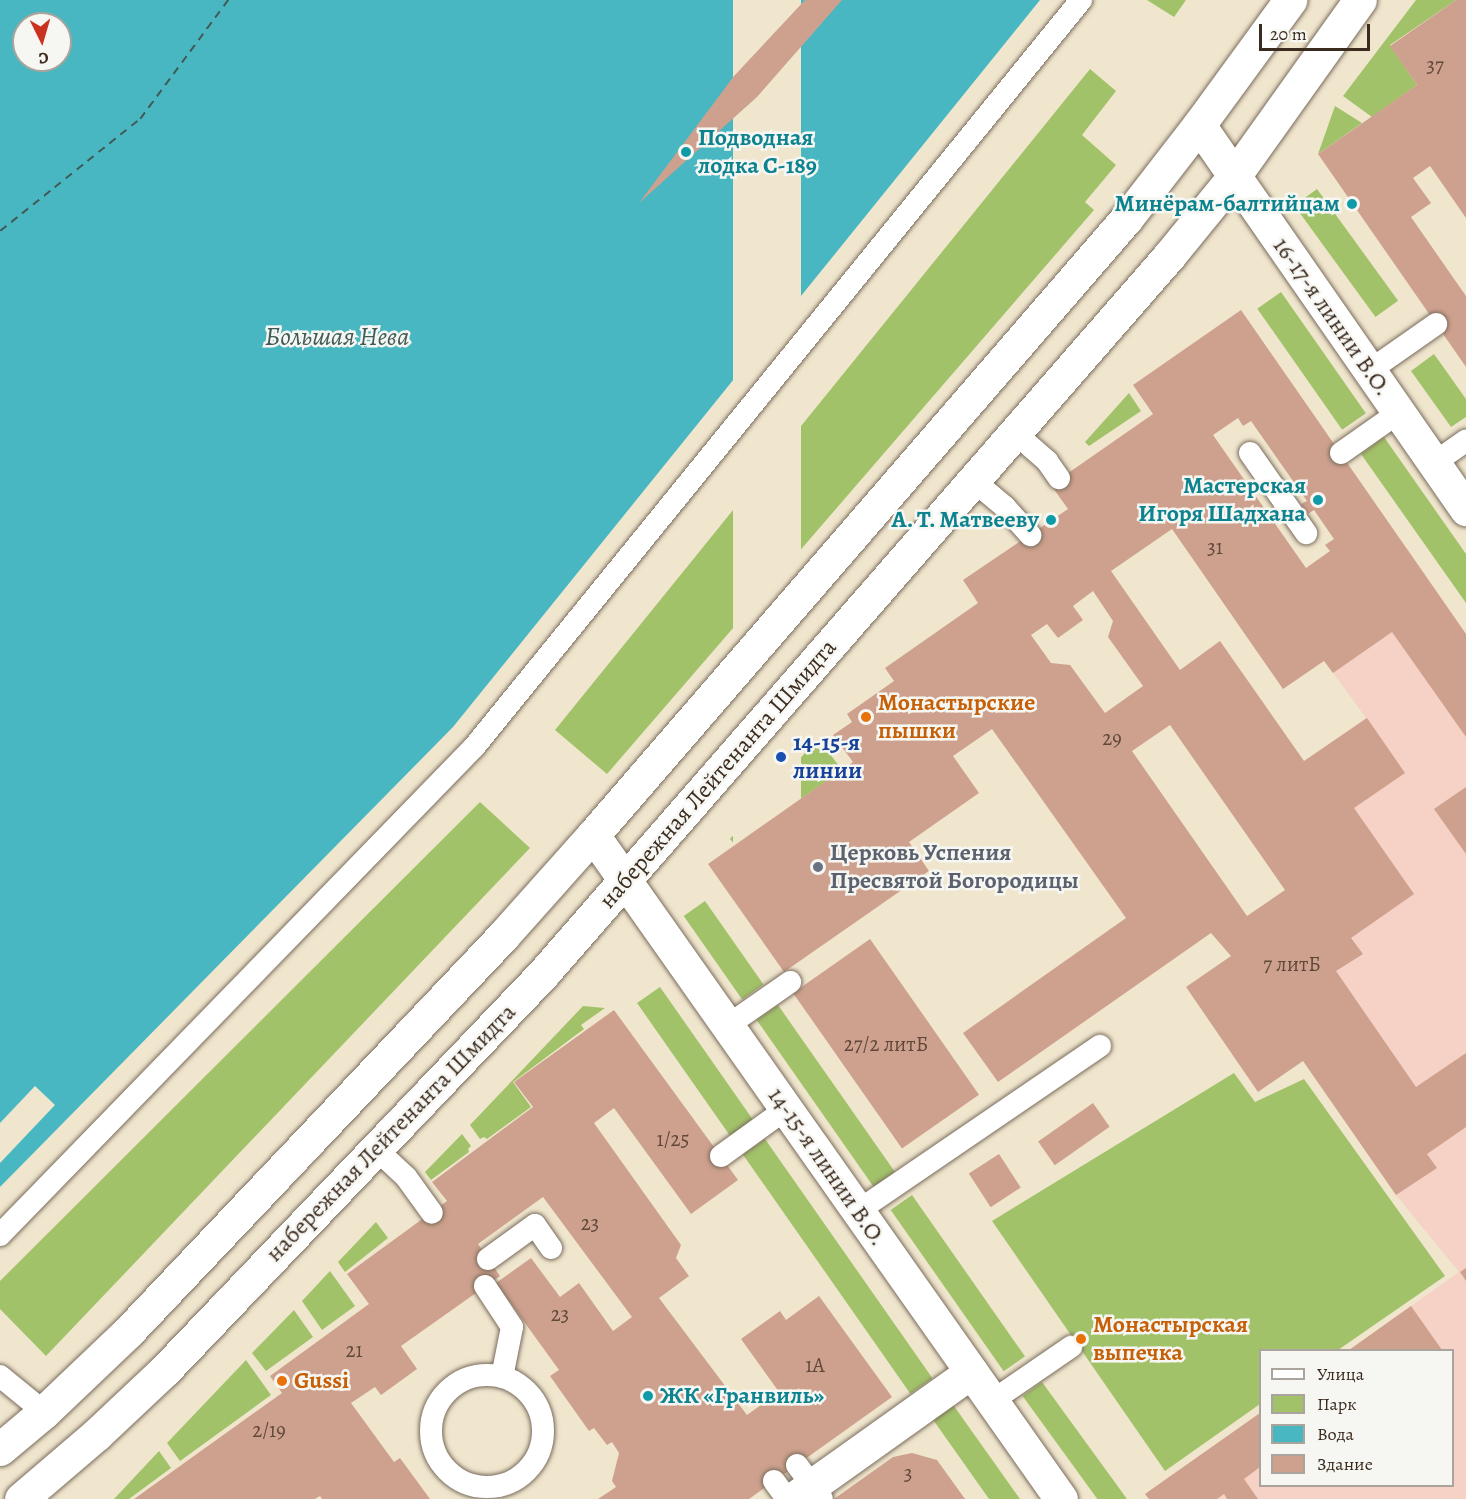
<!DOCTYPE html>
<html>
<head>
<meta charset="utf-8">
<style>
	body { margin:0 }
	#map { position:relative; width:1466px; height:1499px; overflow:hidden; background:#f0e6ce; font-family:Alegreya,serif }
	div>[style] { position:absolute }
	.built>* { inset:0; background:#f6d1c5 }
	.green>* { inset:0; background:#a2c26a; transform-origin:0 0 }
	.water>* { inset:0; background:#48b7c1 }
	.pier>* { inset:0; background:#f0e6ce; transform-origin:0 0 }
	.ferry>* { height:1.5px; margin-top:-0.75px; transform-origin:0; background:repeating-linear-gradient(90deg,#405b57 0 8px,transparent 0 14px) }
	.building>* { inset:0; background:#cea18e; transform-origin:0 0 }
	.roads { filter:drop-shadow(0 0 2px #7a6c5c) drop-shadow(0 0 2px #7a6c5c) }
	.lane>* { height:22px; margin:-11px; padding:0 11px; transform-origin:11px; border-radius:11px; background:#fff }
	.lane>.ring { margin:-11px; padding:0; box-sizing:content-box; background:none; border:22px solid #fff; border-radius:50% }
	.street>* { height:33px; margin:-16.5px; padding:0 16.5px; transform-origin:16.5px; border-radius:16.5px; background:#fff }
	.secondary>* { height:33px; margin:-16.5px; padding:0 16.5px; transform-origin:16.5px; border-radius:16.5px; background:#fff }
	.dots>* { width:16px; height:16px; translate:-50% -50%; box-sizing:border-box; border:3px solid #f6f6f2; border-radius:50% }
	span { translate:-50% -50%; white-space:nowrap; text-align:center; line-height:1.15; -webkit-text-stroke:5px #f6f6f2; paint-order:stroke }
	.number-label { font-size:21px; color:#60483a }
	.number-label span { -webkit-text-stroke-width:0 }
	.culture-label { font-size:24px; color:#0d838f; font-weight:700 }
	.left { translate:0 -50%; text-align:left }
	.right { translate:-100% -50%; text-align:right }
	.street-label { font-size:24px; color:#3b2a1e }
	.food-label { font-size:24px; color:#c56008; font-weight:700 }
	.transit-label { font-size:24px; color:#164399; font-weight:700 }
	.worship-label { font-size:24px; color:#5b616d; font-weight:700 }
	.water-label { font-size:26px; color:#405b57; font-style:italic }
	.legend { position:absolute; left:1259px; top:1349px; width:195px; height:138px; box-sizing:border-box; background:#f6f6f2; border:2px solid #aba49d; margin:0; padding:8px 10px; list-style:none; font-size:18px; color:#3b2a1e }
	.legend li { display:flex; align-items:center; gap:12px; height:30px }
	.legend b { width:30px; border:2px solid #aba49d }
	.north { position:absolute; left:12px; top:12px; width:60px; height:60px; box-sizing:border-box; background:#f6f6f2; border:2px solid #aba49d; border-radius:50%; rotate:175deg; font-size:16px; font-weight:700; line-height:24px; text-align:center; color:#3b2a1e }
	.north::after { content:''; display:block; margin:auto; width:21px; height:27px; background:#c8321e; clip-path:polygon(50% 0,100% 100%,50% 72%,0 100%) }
	.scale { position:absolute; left:1259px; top:24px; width:111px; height:27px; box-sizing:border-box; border:3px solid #3b2a1e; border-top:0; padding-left:8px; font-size:18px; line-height:21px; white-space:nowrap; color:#3b2a1e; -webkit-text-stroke:4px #f6f6f2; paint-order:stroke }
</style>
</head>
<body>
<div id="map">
	<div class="built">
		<div style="clip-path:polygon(1406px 547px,1466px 634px,1466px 1499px,1149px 1499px,1145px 1494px,1260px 1413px,1260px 1486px,1452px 1486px,1452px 1350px,1349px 1350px,1459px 1272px,1396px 1195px,1231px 956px,1330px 887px,1263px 790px,1366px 718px,1297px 623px)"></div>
	</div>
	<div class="green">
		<div style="clip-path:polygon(1147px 0,1186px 0,1174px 17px)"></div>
		<div style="clip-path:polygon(1416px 0,1456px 0,1390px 45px,1417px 85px,1372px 117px,1343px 96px)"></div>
		<div style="clip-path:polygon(1090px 69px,1116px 91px,1082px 135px,1116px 165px,1085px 202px,1094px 210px,607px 774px,555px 730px)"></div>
		<div style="clip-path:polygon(1335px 106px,1362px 123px,1318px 154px)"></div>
		<div style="left:1317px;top:189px;width:138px;height:28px;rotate:54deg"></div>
		<div style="left:1281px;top:292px;width:148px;height:29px;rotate:55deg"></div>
		<div style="clip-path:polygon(1434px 354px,1466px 399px,1466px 417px,1451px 427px,1411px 371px)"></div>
		<div style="clip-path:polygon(1129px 393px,1141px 411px,1089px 446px,1085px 442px)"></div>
		<div style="clip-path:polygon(1384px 437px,1466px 554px,1466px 603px,1361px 454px)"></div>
		<div style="clip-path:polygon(811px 746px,830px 754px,842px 770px,735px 845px,730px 839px)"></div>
		<div style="clip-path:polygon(480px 802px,530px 848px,46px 1356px,0 1309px,0 1281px)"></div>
		<div style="left:705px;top:901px;width:102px;height:26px;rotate:55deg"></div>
		<div style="left:660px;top:987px;width:166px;height:28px;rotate:55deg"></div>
		<div style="left:778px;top:1005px;width:204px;height:26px;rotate:55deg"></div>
		<div style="clip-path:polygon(583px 1006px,605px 1008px,581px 1025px,584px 1029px,513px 1082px,531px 1107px,487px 1139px,484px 1137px,480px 1139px,470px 1125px)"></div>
		<div style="clip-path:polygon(1234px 1073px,1255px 1102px,1304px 1079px,1445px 1276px,1338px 1350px,1260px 1350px,1260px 1404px,1165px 1471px,992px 1221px)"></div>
		<div style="clip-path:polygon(462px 1134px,471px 1146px,468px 1149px,469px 1152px,431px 1180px,425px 1172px)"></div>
		<div style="left:765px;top:1139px;width:292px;height:27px;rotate:55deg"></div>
		<div style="left:912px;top:1195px;width:197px;height:26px;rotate:55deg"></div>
		<div style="clip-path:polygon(376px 1222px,388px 1238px,345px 1272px,338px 1262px)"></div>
		<div style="clip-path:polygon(330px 1271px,355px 1306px,322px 1330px,302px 1301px)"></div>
		<div style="clip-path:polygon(294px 1310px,313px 1337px,266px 1371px,252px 1353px)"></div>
		<div style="clip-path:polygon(246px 1360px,271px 1395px,180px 1461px,167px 1443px)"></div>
		<div style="left:1042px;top:1382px;width:144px;height:24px;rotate:54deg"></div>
		<div style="clip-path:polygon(949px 1399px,1020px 1499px,989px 1499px,929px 1414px)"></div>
		<div style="clip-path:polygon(159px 1451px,171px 1468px,129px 1499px,114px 1499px)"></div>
	</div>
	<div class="water">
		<div style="clip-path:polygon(evenodd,0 0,1040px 0,453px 727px,0 1187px,0 0,24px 24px,60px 24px,60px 60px,24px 60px,24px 24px)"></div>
	</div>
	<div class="pier">
		<div style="left:733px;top:0;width:68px;height:875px"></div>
		<div style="clip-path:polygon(35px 1086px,55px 1105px,0 1163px,0 1123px)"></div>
	</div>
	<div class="ferry">
		<div style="left:0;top:231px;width:179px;rotate:-38.7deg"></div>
		<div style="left:140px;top:119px;width:148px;rotate:-53.5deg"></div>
	</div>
	<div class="building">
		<div style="clip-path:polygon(805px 0,842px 0,757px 97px,639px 203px,734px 76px)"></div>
		<div style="clip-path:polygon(1456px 0,1466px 0,1466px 218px,1430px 166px,1413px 178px,1431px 203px,1411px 217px,1466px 296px,1466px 367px,1318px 154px,1417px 85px,1390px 46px)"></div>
		<div style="clip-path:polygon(evenodd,1241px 310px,1466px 634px,1466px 737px,1392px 632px,1333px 673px,1324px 661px,1283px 689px,1172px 529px,1111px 571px,1180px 670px,1220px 641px,1304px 761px,1367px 718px,1405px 773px,1354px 808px,1414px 894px,1351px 938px,1363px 954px,1336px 971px,1416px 1087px,1466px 1053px,1466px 1127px,1427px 1154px,1437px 1168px,1396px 1195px,1303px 1061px,1258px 1092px,1186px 987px,1231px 956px,1211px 933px,998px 1082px,963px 1033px,1126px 918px,992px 729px,953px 756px,979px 793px,909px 842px,929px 871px,784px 972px,708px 864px,853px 762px,833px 735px,852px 722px,847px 714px,894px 681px,885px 668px,978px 603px,963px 580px,1068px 509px,1051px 485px,1153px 414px,1133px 385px,1241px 310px,1238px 418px,1243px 426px,1251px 421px,1307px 501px,1301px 504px,1308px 514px,1314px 510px,1334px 539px,1325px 545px,1330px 551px,1306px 568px,1213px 435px,1238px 418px,1241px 310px,1093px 591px,1113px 621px,1108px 637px,1143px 686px,1105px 713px,1070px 665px,1051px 663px,1031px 635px,1047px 624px,1058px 638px,1083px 620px,1073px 606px,1093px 591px,1241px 310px,1170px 725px,1285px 890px,1247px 916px,1132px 751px,1170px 725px)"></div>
		<div style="clip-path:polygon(1466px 787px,1466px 854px,1434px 809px)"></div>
		<div style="left:870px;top:939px;width:190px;height:94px;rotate:55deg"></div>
		<div style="clip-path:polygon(614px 1010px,738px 1180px,691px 1214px,614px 1108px,594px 1123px,681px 1245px,676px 1258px,689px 1276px,659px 1298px,747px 1415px,779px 1392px,741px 1339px,780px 1311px,786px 1320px,819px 1296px,892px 1397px,749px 1499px,598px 1499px,616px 1487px,612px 1481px,619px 1453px,612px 1442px,607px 1445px,594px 1428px,589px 1431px,550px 1376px,559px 1370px,496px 1283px,531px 1258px,560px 1297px,579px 1283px,613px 1331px,632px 1317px,543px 1197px,478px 1244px,500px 1276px,401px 1346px,417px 1369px,381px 1395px,375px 1387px,351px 1403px,394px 1462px,400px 1458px,430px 1499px,322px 1499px,320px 1496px,315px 1499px,134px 1499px,282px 1393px,270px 1376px,369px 1304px,347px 1274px,447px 1201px,432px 1182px,533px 1107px,514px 1082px)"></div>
		<div style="left:1093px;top:1103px;width:29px;height:67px;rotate:55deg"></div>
		<div style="left:999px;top:1154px;width:40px;height:36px;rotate:57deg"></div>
		<div style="clip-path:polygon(1466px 1268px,1466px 1281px,1460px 1272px)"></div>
		<div style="clip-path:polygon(1411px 1306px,1442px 1350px,1349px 1350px)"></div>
		<div style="clip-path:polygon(1260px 1413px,1260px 1467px,1244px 1479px,1258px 1499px,1227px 1499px,1224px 1494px,1217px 1499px,1149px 1499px,1145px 1494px)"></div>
		<div style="clip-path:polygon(912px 1453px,937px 1460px,965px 1499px,834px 1499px,893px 1457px)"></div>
	</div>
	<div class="roads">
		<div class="lane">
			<div style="left:1369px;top:371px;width:82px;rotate:-35deg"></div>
			<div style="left:1015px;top:433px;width:43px;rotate:41.2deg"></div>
			<div style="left:1047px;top:461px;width:21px;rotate:55deg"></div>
			<div style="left:1250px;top:453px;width:98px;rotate:55deg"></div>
			<div style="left:1341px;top:453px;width:70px;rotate:-35.1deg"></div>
			<div style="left:1434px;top:463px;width:39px;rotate:-35deg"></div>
			<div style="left:974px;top:481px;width:40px;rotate:40deg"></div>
			<div style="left:1005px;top:507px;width:38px;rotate:48deg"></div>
			<div style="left:727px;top:1026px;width:77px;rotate:-34.9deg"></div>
			<div style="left:376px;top:1149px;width:41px;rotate:43deg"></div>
			<div style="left:406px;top:1177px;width:44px;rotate:54.2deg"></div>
			<div style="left:721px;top:1156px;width:80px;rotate:-35.9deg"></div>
			<div style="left:858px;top:1211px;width:293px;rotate:-34.3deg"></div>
			<div style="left:0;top:1235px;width:682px;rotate:-45.83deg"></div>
			<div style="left:475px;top:746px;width:961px;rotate:-50.91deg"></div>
			<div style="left:488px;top:1259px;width:58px;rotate:-35.9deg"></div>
			<div style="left:535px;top:1225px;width:28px;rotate:55deg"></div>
			<div style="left:485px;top:1286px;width:49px;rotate:56.6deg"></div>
			<div style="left:512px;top:1327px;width:51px;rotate:101.3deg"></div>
			<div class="ring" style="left:431px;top:1375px;width:90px;height:90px"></div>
			<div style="left:0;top:1376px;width:57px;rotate:39.3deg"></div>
			<div style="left:992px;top:1401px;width:96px;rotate:-34.4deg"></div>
			<div style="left:797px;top:1465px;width:42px;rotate:53.7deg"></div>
			<div style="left:774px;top:1481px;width:22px;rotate:54deg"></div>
		</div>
		<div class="street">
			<div style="left:593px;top:835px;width:812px;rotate:54.82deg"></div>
			<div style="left:793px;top:1499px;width:219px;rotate:-35.5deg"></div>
		</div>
		<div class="secondary">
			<div style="left:1199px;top:125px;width:468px;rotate:55.2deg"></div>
			<div style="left:0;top:1449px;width:57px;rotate:-40.1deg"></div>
			<div style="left:44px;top:1412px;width:116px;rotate:-43.6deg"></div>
			<div style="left:128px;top:1332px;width:545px;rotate:-46.56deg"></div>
			<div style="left:503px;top:936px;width:135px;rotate:-48.3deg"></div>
			<div style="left:593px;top:835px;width:815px;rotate:-49.13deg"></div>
			<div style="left:1126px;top:219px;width:119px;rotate:-52.2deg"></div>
			<div style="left:1199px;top:125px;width:155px;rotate:-53.9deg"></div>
			<div style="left:21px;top:1499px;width:100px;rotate:-40.5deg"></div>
			<div style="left:97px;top:1434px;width:93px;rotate:-43.3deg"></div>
			<div style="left:165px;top:1370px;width:546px;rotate:-46.34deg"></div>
			<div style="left:542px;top:975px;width:954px;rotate:-48.91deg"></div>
			<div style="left:1169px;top:256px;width:104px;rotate:-50.8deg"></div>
			<div style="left:1235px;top:175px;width:215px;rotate:-54.5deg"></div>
		</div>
	</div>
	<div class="dots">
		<div style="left:686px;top:152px;background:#0f9aa8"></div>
		<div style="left:1352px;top:204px;background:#0f9aa8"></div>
		<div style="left:1318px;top:500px;background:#0f9aa8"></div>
		<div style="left:1051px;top:520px;background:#0f9aa8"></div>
		<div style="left:866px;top:717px;background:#e8710a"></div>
		<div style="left:781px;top:757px;background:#1a4fb4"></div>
		<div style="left:818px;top:867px;background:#6b7280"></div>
		<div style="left:1081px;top:1339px;background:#e8710a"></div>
		<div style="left:282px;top:1381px;background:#e8710a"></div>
		<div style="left:648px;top:1396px;background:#0f9aa8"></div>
	</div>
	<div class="number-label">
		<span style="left:1435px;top:65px">37</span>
		<span style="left:1215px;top:547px">31</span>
		<span style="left:1112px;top:738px">29</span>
		<span style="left:1292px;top:964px">7 литБ</span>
		<span style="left:886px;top:1044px">27/2 литБ</span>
		<span style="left:673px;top:1139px">1/25</span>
		<span style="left:590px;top:1223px">23</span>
		<span style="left:560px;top:1314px">23</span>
		<span style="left:354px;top:1350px">21</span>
		<span style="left:815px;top:1365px">1А</span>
		<span style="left:269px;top:1430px">2/19</span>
		<span style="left:908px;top:1473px">3</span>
	</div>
	<div class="culture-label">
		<span class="left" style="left:698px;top:152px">Подводная<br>лодка С-189</span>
		<span class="right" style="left:1340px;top:204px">Минёрам-балтийцам</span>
		<span class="right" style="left:1306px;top:500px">Мастерская<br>Игоря Шадхана</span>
		<span class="right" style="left:1039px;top:520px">А. Т. Матвееву</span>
		<span class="left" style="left:660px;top:1396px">ЖК «Гранвиль»</span>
	</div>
	<div class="street-label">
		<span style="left:1332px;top:317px;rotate:55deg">16-17-я линии В.О.</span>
		<span style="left:718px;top:774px;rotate:-49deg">набережная Лейтенанта Шмидта</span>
		<span style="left:391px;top:1133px;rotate:-46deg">набережная Лейтенанта Шмидта</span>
		<span style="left:827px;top:1167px;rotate:55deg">14-15-я линии В.О.</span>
	</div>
	<div class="food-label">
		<span class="left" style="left:878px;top:717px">Монастырские<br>пышки</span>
		<span class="left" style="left:1093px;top:1339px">Монастырская<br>выпечка</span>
		<span class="left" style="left:294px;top:1381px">Gussi</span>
	</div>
	<div class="transit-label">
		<span class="left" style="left:793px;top:757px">14-15-я<br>линии</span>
	</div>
	<div class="worship-label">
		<span class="left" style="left:830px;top:867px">Церковь Успения<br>Пресвятой Богородицы</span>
	</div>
	<div class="water-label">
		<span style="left:337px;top:337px">Большая Нева</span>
	</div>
	<ul class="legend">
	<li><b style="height:8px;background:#fff"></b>Улица</li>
	<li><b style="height:16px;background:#a2c26a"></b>Парк</li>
	<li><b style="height:16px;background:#48b7c1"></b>Вода</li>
	<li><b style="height:16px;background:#cea18e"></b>Здание</li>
	</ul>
	<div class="north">С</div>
	<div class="scale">20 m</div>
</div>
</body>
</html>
